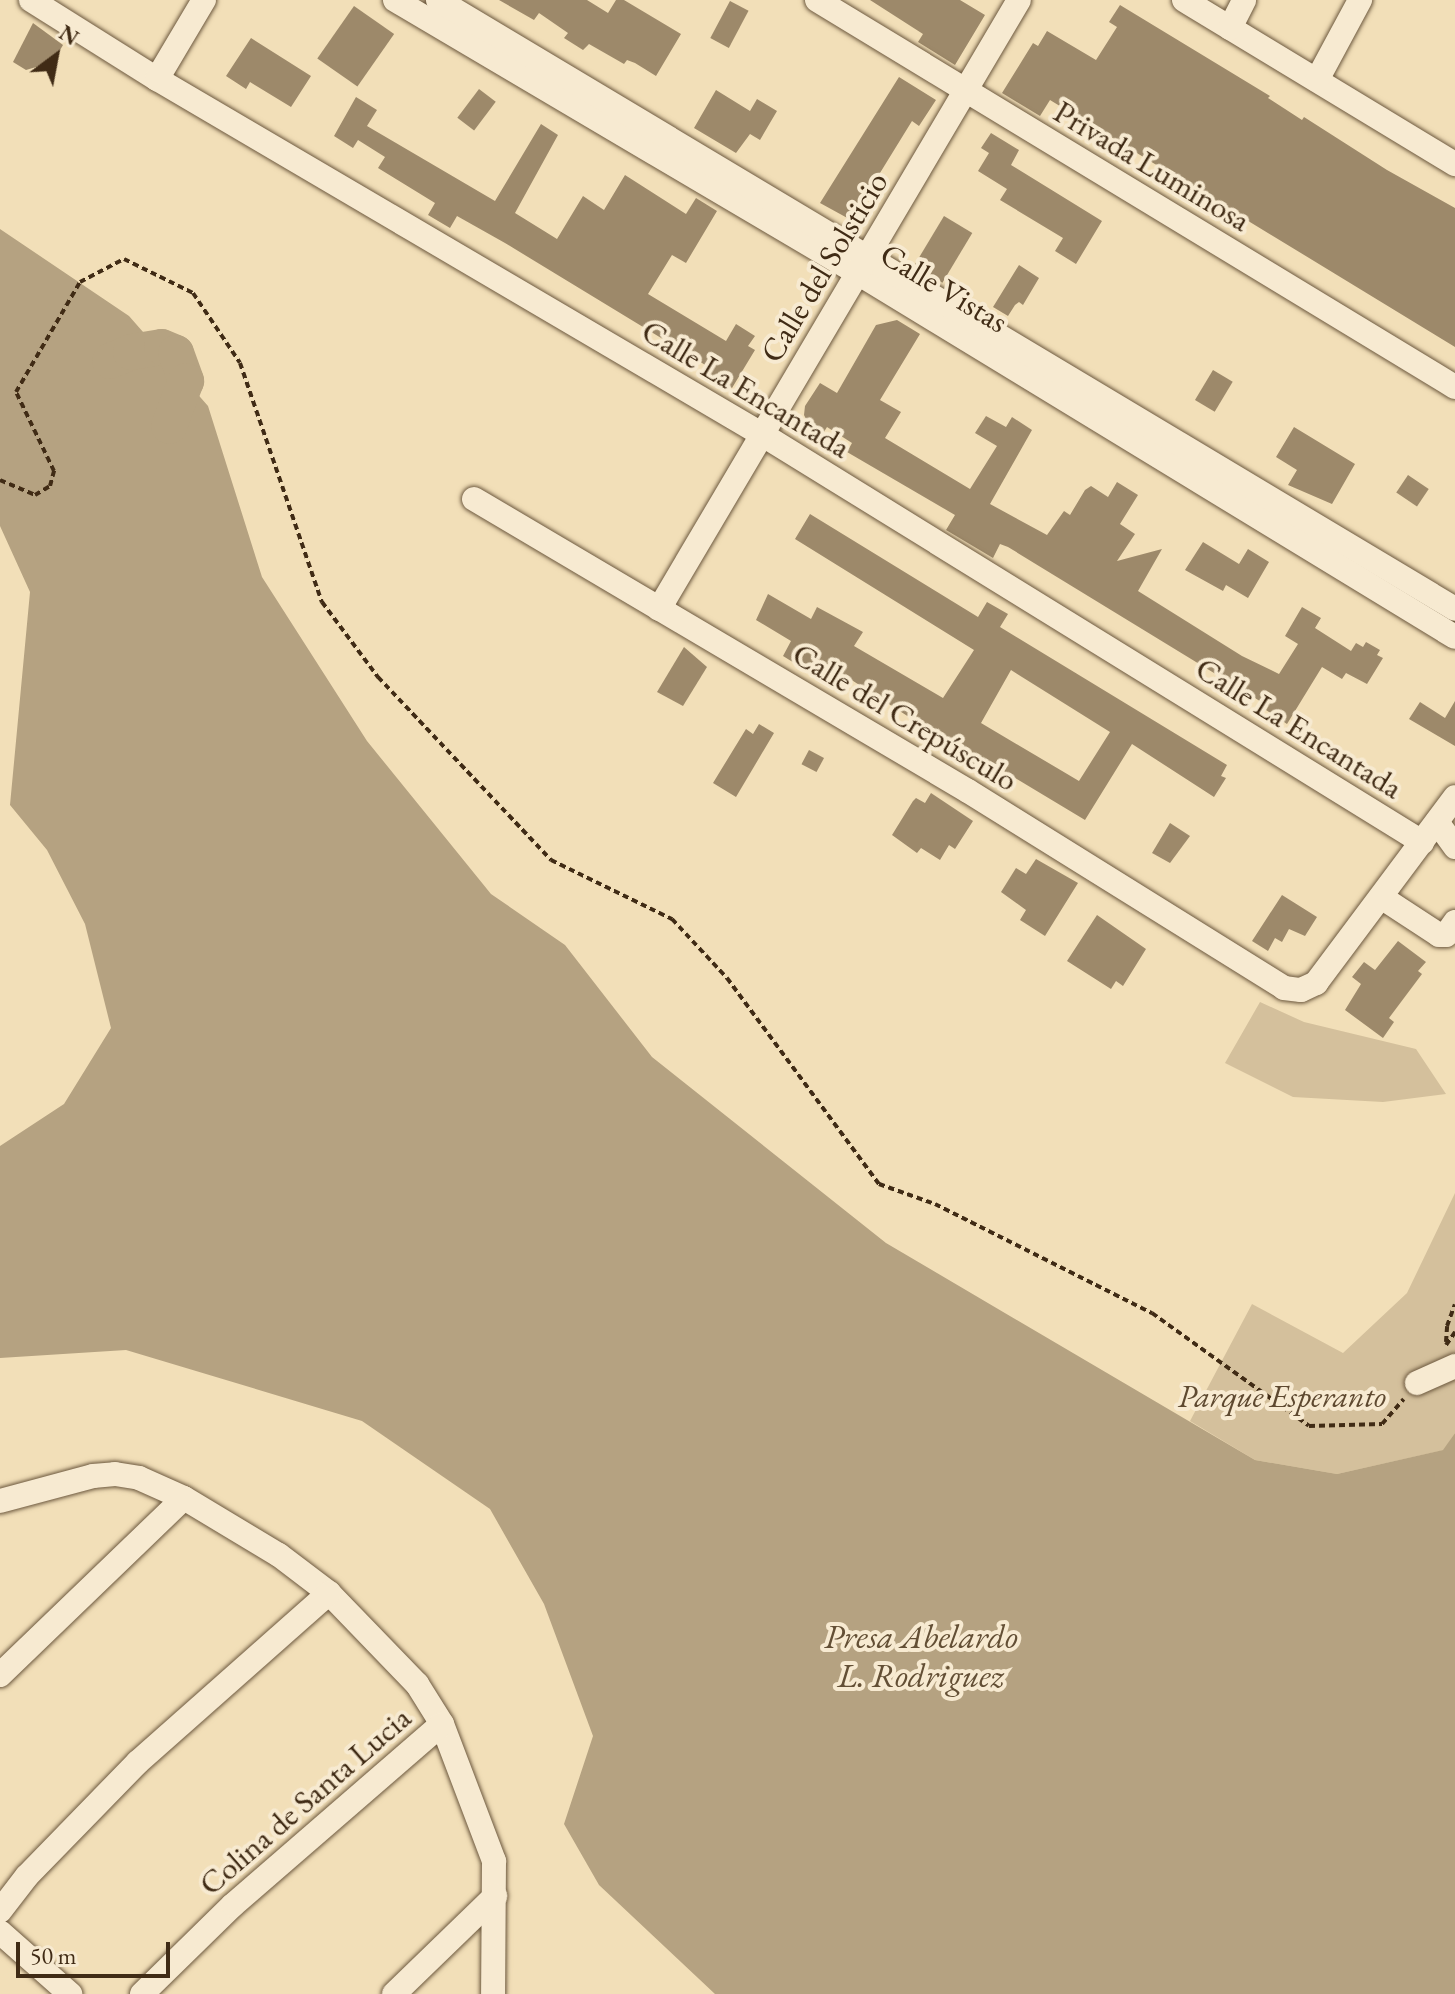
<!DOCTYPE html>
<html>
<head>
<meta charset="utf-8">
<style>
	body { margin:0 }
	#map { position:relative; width:1455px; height:1994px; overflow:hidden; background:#f2dfb8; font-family:"EB Garamond",serif }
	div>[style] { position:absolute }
	.green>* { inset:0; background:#d4c09c }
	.water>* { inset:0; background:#b5a281 }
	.river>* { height:36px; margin:-18px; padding:0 18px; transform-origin:18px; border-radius:18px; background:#b5a281 }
	.building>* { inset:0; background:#9d896a; transform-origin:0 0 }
	.path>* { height:4px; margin-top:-2px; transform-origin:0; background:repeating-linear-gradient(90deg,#402b15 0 6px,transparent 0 10px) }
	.roads { filter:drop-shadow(0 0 2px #6c583e) drop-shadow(0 0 2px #6c583e) }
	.minor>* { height:24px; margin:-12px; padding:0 12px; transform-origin:12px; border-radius:12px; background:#f7ead1 }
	span { translate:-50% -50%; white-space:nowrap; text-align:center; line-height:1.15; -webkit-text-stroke:8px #f7ead1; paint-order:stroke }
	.street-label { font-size:32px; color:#402b15 }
	.park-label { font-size:32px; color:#5e4930; font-style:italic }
	.water-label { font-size:34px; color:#634f35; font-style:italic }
	.north { position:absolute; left:16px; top:16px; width:80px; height:80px; -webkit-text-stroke:6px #f7ead1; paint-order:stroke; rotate:32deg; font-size:22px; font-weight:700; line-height:32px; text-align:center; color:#402b15 }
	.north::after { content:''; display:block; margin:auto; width:28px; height:36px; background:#402b15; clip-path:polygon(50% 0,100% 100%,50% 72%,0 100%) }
	.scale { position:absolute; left:16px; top:1942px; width:154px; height:36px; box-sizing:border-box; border:4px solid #402b15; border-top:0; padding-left:10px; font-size:24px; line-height:28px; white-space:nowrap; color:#402b15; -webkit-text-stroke:6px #f7ead1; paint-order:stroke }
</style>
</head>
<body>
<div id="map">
	<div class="green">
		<div style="clip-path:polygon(1260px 1002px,1304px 1022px,1416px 1049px,1446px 1094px,1383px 1102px,1293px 1097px,1225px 1063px)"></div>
		<div style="clip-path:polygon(1455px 1193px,1455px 1433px,1444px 1450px,1337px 1474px,1255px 1460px,1190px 1421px,1252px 1304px,1343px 1353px,1407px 1293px)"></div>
	</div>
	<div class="water">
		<div style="clip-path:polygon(0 229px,129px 316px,208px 406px,262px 577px,367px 741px,491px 894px,565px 945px,652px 1057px,886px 1243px,1255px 1460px,1337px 1474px,1443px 1450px,1455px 1433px,1455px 1994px,715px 1994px,599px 1885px,564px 1824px,593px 1736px,544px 1604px,490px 1509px,362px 1421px,126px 1350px,0 1358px,0 1146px,64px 1104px,111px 1028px,85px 924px,47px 850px,10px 805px,30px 592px,0 526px)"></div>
	</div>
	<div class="river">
		<div style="left:110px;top:361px;width:23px;rotate:-23deg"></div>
		<div style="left:131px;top:352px;width:31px;rotate:-9deg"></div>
		<div style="left:162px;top:347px;width:15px;rotate:23deg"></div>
		<div style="left:176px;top:353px;width:30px;rotate:70deg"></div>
		<div style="left:186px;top:381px;width:48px;rotate:110.7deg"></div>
	</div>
	<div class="building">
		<div style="clip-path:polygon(499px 0,587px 0,608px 13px,616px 0,624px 0,681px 34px,656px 76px,635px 63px,627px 60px,624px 64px,589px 44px,583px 50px,564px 38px,568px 33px,539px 13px,534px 20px)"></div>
		<div style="clip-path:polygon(870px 0,960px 0,985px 15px,955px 65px,918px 42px,923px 34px)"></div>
		<div style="left:730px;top:1px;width:21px;height:42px;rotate:28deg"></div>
		<div style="clip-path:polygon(1120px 5px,1270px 96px,1268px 98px,1302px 120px,1304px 117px,1387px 170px,1455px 208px,1455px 347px,1050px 100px,1040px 116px,1002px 93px,1033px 43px,1038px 46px,1047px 31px,1096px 60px,1117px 27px,1109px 22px)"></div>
		<div style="left:354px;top:6px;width:49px;height:64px;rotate:35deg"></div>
		<div style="clip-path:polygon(33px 23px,63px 45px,53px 62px,26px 70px,13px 62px)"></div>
		<div style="clip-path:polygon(251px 38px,311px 76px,291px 107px,250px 82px,246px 89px,226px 76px)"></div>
		<div style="clip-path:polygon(899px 77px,936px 100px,919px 126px,912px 121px,851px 220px,820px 203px)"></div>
		<div style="left:479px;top:89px;width:21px;height:36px;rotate:37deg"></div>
		<div style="clip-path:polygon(716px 90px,750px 111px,757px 99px,777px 111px,760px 140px,750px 134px,736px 153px,694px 128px)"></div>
		<div style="clip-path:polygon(356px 97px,377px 110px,367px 126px,495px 201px,541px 124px,558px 135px,515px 213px,557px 239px,583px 196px,604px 210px,625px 175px,686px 214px,696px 198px,717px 211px,686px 263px,672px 255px,648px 294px,726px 341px,736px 324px,755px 336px,748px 346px,755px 350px,732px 388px,707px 373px,710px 368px,694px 358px,505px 243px,457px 216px,450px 228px,428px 215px,435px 203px,378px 168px,385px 157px,358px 140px,353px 148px,334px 136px)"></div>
		<div style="clip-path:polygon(991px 133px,1019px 150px,1011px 165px,1102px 221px,1076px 264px,1055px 251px,1063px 238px,1000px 200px,1007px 189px,978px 171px,989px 153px,981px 148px)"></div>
		<div style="left:944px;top:216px;width:33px;height:58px;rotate:31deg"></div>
		<div style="clip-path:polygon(1019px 265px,1039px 278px,1023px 305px,1019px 302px,1015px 305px,1008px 316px,993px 307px)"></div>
		<div style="clip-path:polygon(897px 320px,920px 334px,880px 400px,901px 412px,885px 438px,970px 489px,997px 446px,975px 433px,986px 416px,1006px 427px,1012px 417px,1032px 430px,990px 504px,1047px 535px,1064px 511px,1070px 515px,1085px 490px,1091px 486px,1108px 497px,1117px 482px,1138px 495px,1120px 524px,1135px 534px,1117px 561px,1162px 549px,1138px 591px,1242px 656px,1279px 674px,1298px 644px,1285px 636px,1302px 607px,1321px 618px,1315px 628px,1351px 651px,1356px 643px,1363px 647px,1366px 642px,1380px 650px,1377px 655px,1383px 658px,1367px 684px,1346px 673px,1342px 679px,1322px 667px,1287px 724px,1266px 710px,1268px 706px,1008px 547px,1000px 544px,993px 558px,946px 530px,955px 515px,847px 452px,852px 443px,827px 427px,817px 443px,804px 434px,809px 425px,804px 415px,805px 406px,820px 383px,837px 393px,876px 325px)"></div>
		<div style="left:1213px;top:370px;width:23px;height:35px;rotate:31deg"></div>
		<div style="clip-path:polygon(1294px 427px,1355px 464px,1332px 504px,1288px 485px,1297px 470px,1276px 457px)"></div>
		<div style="left:1408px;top:475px;width:25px;height:21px;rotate:34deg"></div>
		<div style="clip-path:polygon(evenodd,810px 514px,978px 617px,987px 602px,1008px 614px,1000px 627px,1227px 765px,1221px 776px,1226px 778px,1214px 797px,1132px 744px,1085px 820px,980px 757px,971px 771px,951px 758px,957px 748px,833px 668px,825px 682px,783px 656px,791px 641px,756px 620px,768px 594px,811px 619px,817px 607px,863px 632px,854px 646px,943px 698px,974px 650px,795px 539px,810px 514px,1011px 670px,1110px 732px,1079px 781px,981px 723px,1011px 670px)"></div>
		<div style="clip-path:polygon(1203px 542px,1239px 564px,1248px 549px,1269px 562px,1248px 598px,1226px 585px,1223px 591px,1185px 570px)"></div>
		<div style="clip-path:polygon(684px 647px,707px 667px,683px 706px,657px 692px)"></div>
		<div style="clip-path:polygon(1455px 701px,1455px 746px,1409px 719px,1420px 702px,1445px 718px)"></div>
		<div style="clip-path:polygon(759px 724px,774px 733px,736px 797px,713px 783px,746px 729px,753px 734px)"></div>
		<div style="left:809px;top:750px;width:17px;height:16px;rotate:28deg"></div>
		<div style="clip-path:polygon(931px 793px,973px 821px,955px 849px,949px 845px,940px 860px,921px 848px,917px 853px,892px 835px,913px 801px,916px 798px,925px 803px)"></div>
		<div style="clip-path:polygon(1170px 823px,1190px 836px,1170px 863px,1152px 853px)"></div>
		<div style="clip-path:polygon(1036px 859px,1078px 883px,1045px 936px,1020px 920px,1026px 910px,1001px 892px,1016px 868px,1026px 874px)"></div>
		<div style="clip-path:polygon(1282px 895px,1317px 917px,1305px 936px,1289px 929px,1282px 942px,1275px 938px,1268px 951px,1252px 941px)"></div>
		<div style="clip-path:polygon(1097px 915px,1146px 949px,1123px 986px,1116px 981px,1111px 989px,1067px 961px)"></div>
		<div style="clip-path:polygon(1398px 941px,1426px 962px,1418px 971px,1422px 974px,1389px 1018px,1394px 1022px,1383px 1038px,1345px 1010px,1361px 984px,1352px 977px,1364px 962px,1375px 970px)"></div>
	</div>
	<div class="path">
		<div style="left:0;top:480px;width:38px;rotate:23deg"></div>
		<div style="left:35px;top:495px;width:17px;rotate:-31deg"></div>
		<div style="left:50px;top:486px;width:16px;rotate:-75deg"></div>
		<div style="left:54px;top:471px;width:88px;rotate:-115.7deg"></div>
		<div style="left:16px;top:392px;width:127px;rotate:-59.8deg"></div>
		<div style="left:80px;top:282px;width:50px;rotate:-27.6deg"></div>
		<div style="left:124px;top:259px;width:77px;rotate:26.2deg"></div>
		<div style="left:193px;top:293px;width:84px;rotate:56.1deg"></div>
		<div style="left:240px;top:363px;width:253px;rotate:71.1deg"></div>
		<div style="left:322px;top:602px;width:94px;rotate:53.3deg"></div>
		<div style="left:378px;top:677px;width:252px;rotate:46.6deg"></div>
		<div style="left:551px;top:860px;width:135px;rotate:26deg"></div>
		<div style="left:672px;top:919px;width:81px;rotate:47deg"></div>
		<div style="left:727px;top:978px;width:256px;rotate:53.6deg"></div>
		<div style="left:879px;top:1184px;width:59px;rotate:19.7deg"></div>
		<div style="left:935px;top:1204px;width:243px;rotate:26.7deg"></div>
		<div style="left:1152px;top:1313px;width:193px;rotate:35.7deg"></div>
		<div style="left:1309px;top:1426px;width:73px;rotate:-1.6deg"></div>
		<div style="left:1382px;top:1424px;width:33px;rotate:-49deg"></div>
		<div style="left:1446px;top:1342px;width:16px;rotate:-86deg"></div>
		<div style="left:1447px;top:1326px;width:23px;rotate:-70deg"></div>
		<div style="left:1446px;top:1345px;width:16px;rotate:-55deg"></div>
	</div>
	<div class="roads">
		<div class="minor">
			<div style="left:31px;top:0;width:149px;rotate:32.1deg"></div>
			<div style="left:157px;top:79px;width:703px;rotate:30.43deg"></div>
			<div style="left:763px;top:435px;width:775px;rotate:31.7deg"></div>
			<div style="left:395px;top:0;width:535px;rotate:30.54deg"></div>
			<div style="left:856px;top:272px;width:701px;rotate:31.36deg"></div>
			<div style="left:438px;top:0;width:1185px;rotate:30.91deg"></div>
			<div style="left:817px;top:0;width:746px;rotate:31.24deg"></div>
			<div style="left:1184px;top:0;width:317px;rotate:31.2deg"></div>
			<div style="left:1230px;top:28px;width:31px;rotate:-63deg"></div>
			<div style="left:157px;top:79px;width:92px;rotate:-59.3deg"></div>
			<div style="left:1317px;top:80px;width:91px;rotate:-61.7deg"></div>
			<div style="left:474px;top:499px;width:574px;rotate:30.59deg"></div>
			<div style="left:968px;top:791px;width:372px;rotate:31.9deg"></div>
			<div style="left:1284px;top:988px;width:17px;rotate:7deg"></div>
			<div style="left:1301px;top:990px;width:17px;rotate:-25deg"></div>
			<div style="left:1316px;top:983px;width:232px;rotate:-53.2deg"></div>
			<div style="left:659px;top:609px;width:707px;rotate:-59.41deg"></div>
			<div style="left:1437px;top:822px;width:31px;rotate:54deg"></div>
			<div style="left:1381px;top:897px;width:69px;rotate:33.2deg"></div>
			<div style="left:1439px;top:935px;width:7px"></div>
			<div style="left:1446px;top:935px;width:16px;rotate:-55deg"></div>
			<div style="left:1417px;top:1383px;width:42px;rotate:-24.1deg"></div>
			<div style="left:0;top:1501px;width:96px;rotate:-15deg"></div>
			<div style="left:93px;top:1476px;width:22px;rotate:-5deg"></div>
			<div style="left:115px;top:1474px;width:24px;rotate:9deg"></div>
			<div style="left:139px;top:1478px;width:49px;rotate:24deg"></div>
			<div style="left:184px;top:1498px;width:111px;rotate:31deg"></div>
			<div style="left:279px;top:1555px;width:63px;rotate:37.2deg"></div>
			<div style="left:329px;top:1593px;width:127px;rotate:46deg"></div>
			<div style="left:417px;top:1684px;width:47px;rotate:58deg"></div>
			<div style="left:442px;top:1724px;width:147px;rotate:69.2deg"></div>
			<div style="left:494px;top:1861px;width:133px;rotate:90.4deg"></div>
			<div style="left:0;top:1675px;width:255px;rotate:-43.9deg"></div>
			<div style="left:0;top:1911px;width:44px;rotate:-52.4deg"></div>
			<div style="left:27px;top:1876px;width:159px;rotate:-45.8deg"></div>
			<div style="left:138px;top:1762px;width:255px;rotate:-41.5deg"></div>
			<div style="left:0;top:1932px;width:94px;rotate:41.5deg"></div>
			<div style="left:142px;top:1994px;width:127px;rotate:-44.4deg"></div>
			<div style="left:233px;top:1905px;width:276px;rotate:-40.9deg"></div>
			<div style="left:394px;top:1994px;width:141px;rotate:-44.1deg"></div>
		</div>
	</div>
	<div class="street-label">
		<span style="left:1152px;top:166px;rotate:31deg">Privada Luminosa</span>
		<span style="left:824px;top:267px;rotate:-59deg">Calle del Solsticio</span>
		<span style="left:944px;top:288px;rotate:31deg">Calle Vistas</span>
		<span style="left:746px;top:389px;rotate:31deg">Calle La Encantada</span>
		<span style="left:905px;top:717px;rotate:31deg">Calle del Crepúsculo</span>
		<span style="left:1299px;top:728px;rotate:32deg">Calle La Encantada</span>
		<span style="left:305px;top:1801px;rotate:-41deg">Colina de Santa Lucia</span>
	</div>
	<div class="park-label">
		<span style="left:1282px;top:1396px">Parque Esperanto</span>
	</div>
	<div class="water-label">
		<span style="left:921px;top:1656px">Presa Abelardo<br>L. Rodriguez</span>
	</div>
	<div class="north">N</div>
	<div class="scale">50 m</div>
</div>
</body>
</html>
